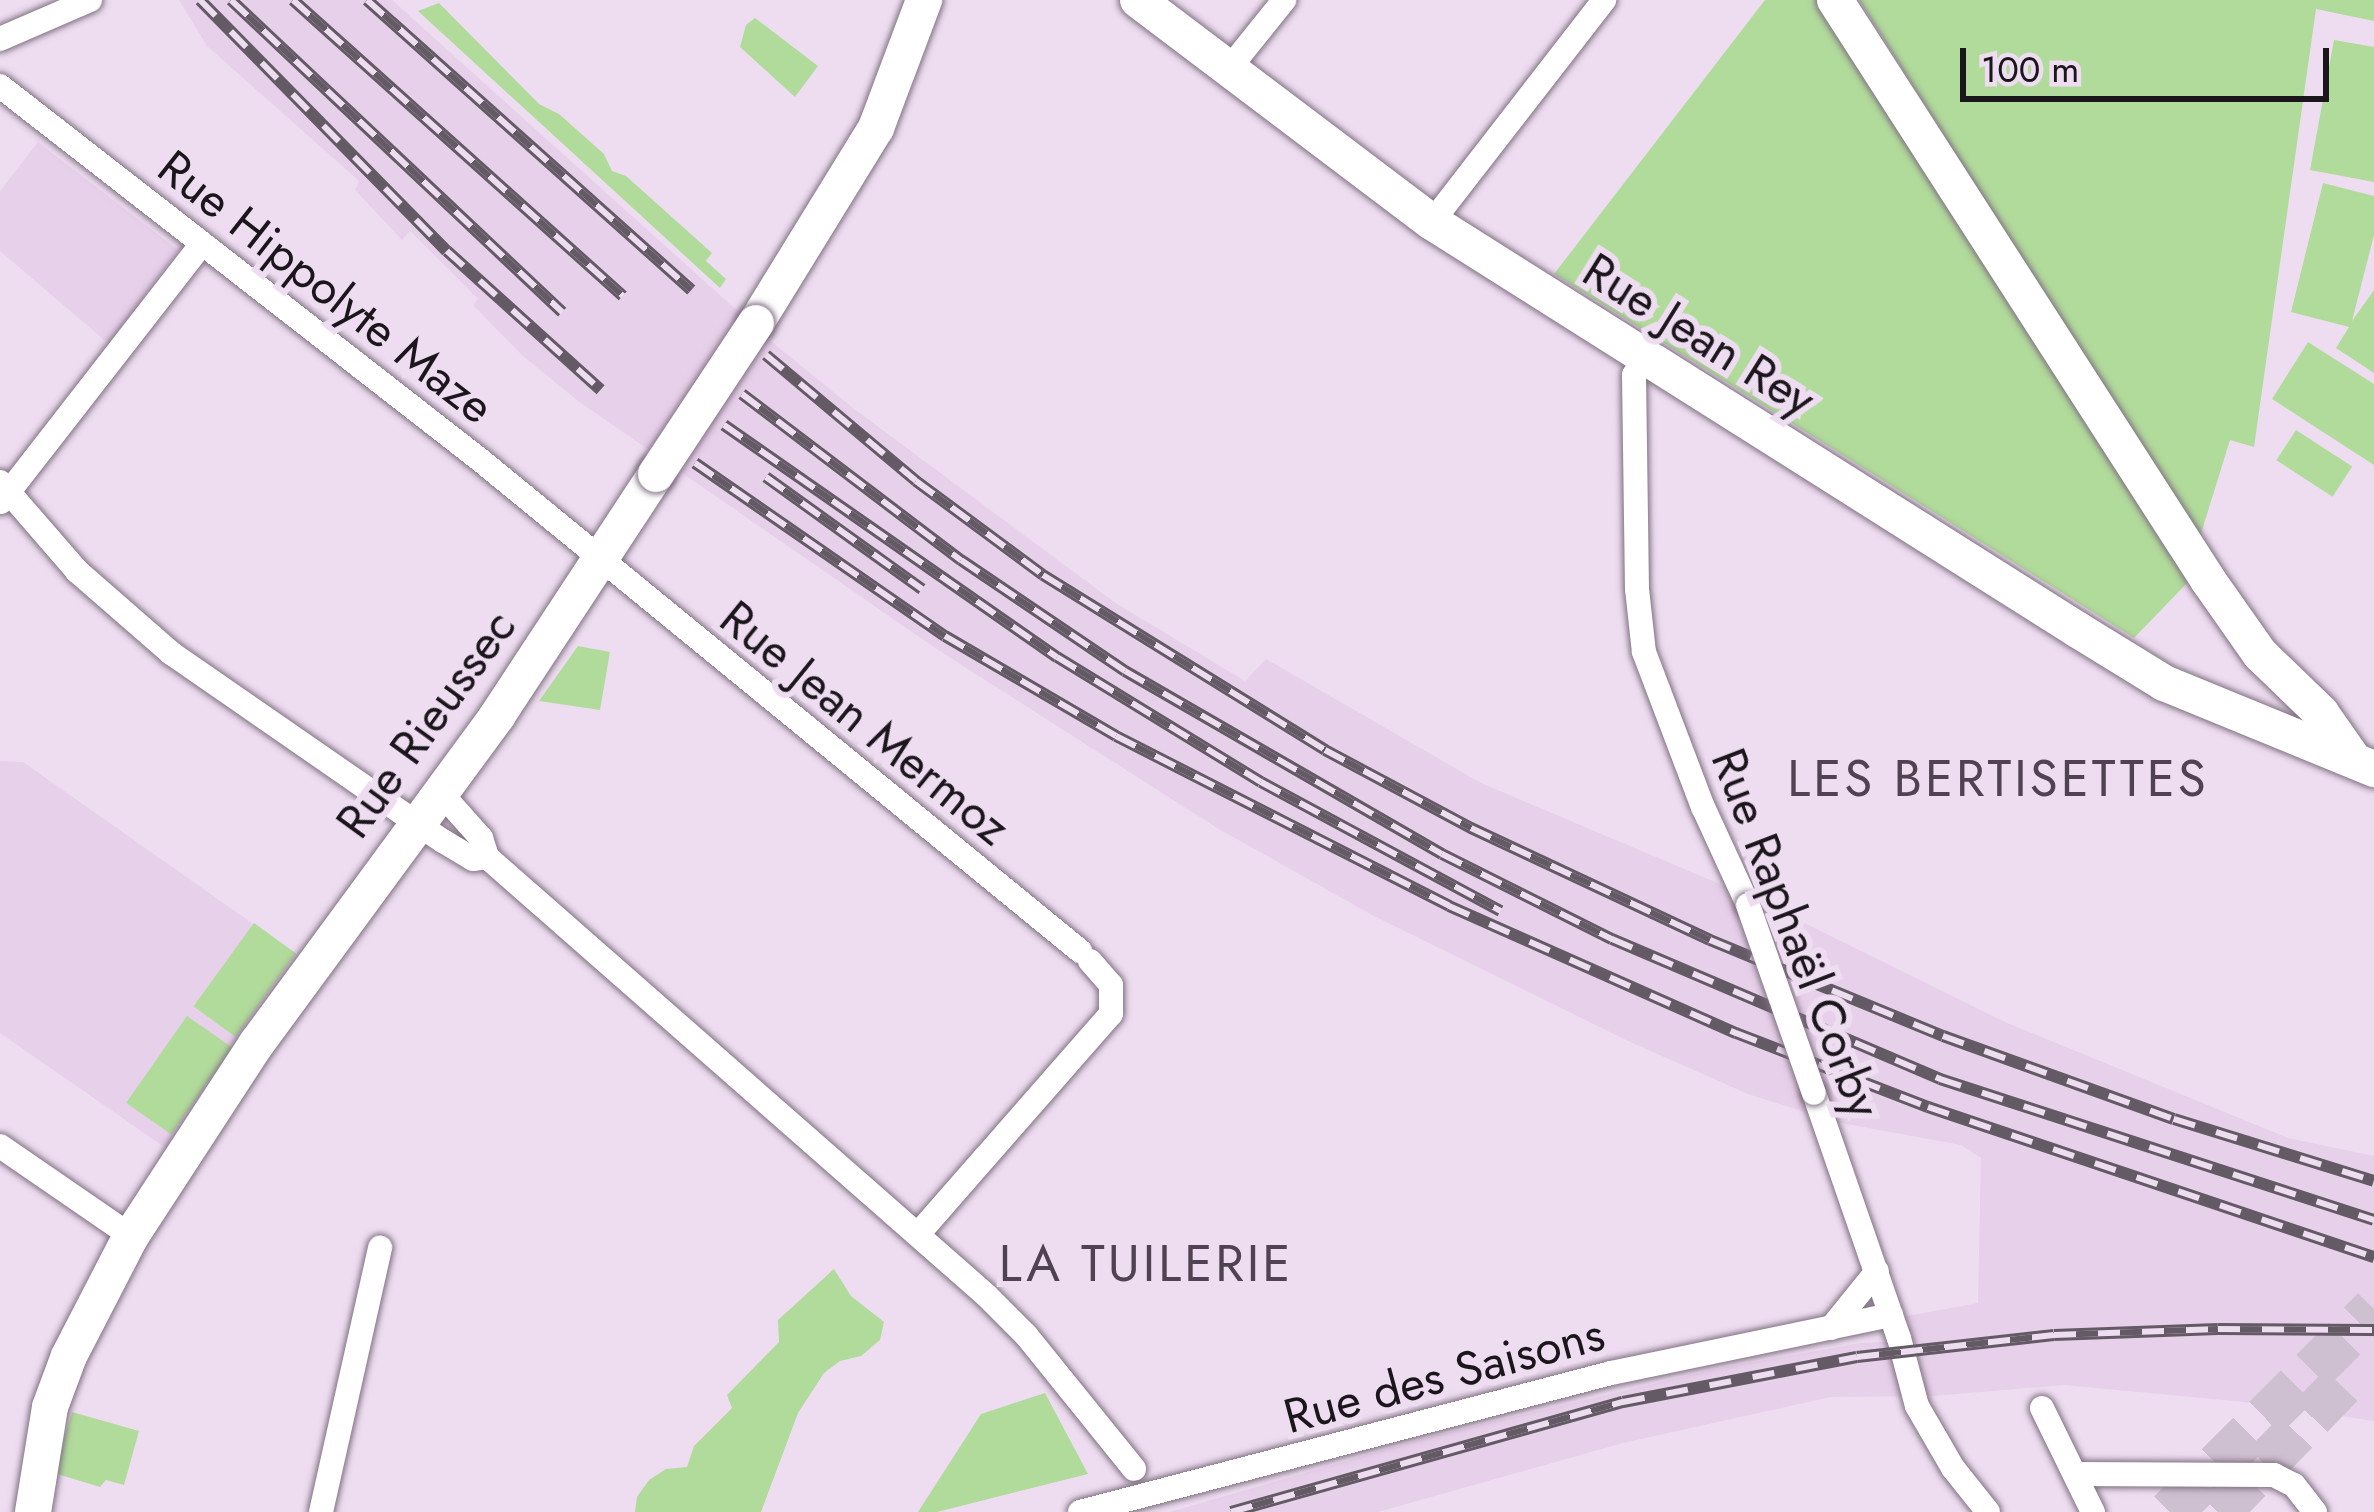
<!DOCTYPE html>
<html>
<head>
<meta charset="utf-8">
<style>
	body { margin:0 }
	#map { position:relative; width:2374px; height:1512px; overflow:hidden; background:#eeddf1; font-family:Jost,sans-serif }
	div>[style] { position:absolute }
	.built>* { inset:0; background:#e7d0ea }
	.green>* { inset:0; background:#b1db9b; transform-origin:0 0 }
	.highway-tunnel>* { height:45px; margin-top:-22.5px; transform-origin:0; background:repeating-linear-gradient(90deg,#cebfd1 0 45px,transparent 0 67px) }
	.roads { filter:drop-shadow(0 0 3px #807182) drop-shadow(0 0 3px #807182) }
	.street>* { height:24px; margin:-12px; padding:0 12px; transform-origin:12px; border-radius:12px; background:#fff }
	.secondary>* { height:36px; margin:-18px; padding:0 18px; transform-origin:18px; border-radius:18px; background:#fff }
	.rail>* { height:12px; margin-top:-6px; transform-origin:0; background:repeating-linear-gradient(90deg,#eeddf1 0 22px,#645a65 0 44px); box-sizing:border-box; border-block:3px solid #645a65 }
	.bridges { filter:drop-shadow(0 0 3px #807182) drop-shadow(0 0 3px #807182) }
	.street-bridge>* { height:24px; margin:-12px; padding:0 12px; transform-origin:12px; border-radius:12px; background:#fff }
	.secondary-bridge>* { height:36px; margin:-18px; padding:0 18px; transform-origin:18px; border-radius:18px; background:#fff }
	span { translate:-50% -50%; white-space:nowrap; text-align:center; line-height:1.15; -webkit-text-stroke:12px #eeddf1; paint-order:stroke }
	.street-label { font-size:48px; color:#1b151c }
	.neighbourhood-label { font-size:51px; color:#504252; letter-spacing:3px }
	.scale { position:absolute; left:1960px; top:48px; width:369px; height:54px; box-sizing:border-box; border:6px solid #1b151c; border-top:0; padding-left:15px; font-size:36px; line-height:42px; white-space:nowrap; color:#1b151c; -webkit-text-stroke:9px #eeddf1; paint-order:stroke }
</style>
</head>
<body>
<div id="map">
	<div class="built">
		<div style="clip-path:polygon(179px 0,392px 0,772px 342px,853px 408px,1117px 604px,1245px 681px,1266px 659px,1481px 783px,1760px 901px,2005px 1022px,2288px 1138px,2374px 1156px,2374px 1421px,2255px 1403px,2064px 1385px,1934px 1396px,1831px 1397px,1623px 1443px,1378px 1512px,1170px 1512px,1433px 1436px,1720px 1368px,1861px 1343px,1911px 1341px,1902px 1317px,1978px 1303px,1981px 1158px,1961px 1145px,1836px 1122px,1748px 1094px,1628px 1041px,1372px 915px,1217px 828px,938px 650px,578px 401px,523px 356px,473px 305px,478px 299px,410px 231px,402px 240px,355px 190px,359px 181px,207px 46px)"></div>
		<div style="clip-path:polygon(38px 142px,178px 250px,109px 344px,0 251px,0 191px)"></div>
		<div style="clip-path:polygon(0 761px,23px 762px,300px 957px,170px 1151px,0 1033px)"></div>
	</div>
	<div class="green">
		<div style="clip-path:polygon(1765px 0,1817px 0,2190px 580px,2134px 638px,1554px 274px)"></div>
		<div style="clip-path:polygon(1859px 0,2374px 0,2374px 21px,2316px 9px,2254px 447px,2230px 440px,2199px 540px)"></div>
		<div style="clip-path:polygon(439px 3px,539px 104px,559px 114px,604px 154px,612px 171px,626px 176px,712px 253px,706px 261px,726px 279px,720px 288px,418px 11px)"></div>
		<div style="clip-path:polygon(755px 18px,818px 66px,795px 97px,740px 47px,746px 25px)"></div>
		<div style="clip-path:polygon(2334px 40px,2374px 47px,2374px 182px,2310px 170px)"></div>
		<div style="clip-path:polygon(2323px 183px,2374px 196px,2374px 235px,2352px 321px,2374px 290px,2374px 373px,2336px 348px,2349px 327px,2291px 312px)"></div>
		<div style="clip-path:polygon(2308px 342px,2374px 384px,2374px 465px,2272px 399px)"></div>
		<div style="left:2296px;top:430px;width:67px;height:36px;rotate:33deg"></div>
		<div style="clip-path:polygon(578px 646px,610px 652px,600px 710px,539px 701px)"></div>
		<div style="left:254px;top:923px;width:52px;height:103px;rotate:36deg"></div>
		<div style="left:187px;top:1016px;width:55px;height:106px;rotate:35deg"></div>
		<div style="clip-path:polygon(834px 1269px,851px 1296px,884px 1322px,880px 1340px,861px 1356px,840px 1361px,824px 1373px,798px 1413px,761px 1512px,635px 1512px,637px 1497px,649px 1480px,666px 1469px,687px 1467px,694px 1446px,732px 1408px,727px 1395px,779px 1342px,778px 1320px)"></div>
		<div style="clip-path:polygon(1045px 1393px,1088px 1474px,937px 1512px,918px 1512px,981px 1414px)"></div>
		<div style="clip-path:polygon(72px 1412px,139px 1431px,124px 1485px,106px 1480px,100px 1487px,54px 1473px)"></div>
	</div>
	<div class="highway-tunnel">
		<div style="left:2170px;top:1512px;width:288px;rotate:-44.9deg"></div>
		<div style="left:2218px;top:1512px;width:177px;rotate:-45.9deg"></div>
	</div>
	<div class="roads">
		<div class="street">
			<div style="left:0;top:39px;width:98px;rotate:-23.4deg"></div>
			<div style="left:1228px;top:70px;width:90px;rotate:-51.3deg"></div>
			<div style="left:0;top:86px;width:607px;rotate:37.91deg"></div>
			<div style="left:479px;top:459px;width:777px;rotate:39.3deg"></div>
			<div style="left:1432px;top:222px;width:281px;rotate:-52.2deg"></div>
			<div style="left:1645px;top:358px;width:20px;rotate:123deg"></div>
			<div style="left:1634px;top:375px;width:214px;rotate:89.2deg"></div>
			<div style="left:1637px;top:589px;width:63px;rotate:83.7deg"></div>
			<div style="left:1644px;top:652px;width:166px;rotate:69.2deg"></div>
			<div style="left:1703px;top:807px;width:108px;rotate:65.3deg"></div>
			<div style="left:0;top:482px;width:118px;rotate:49.1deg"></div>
			<div style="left:77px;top:571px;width:125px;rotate:41.1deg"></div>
			<div style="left:171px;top:653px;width:331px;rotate:34.7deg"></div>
			<div style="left:443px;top:841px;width:35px;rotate:31deg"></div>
			<div style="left:473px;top:859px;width:14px;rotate:-8deg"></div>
			<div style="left:1px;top:502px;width:327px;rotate:-52.1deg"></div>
			<div style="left:440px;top:792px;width:62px;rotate:48.3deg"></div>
			<div style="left:481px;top:838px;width:20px;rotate:72deg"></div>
			<div style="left:487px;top:857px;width:665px;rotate:41.28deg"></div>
			<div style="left:987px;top:1296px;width:55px;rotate:45deg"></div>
			<div style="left:1026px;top:1335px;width:172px;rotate:51.1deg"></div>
			<div style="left:1814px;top:1093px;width:259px;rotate:70.9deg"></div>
			<div style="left:1899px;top:1338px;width:70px;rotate:75.2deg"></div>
			<div style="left:1917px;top:1406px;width:72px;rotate:59.9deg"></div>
			<div style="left:1953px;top:1468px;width:56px;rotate:51.5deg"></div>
			<div style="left:0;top:1146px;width:159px;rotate:34.5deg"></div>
			<div style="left:919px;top:1233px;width:291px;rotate:-48.8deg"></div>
			<div style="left:1111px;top:1014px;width:29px;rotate:-90deg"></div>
			<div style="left:1111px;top:985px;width:32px;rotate:-131deg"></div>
			<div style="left:1831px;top:1328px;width:73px;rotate:-51.1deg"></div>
			<div style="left:2042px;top:1408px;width:116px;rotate:63.9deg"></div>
			<div style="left:2075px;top:1474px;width:199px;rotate:0.3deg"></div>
			<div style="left:2274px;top:1475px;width:22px;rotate:27deg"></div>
			<div style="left:2294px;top:1485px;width:34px;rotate:52deg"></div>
			<div style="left:321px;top:1512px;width:271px;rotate:-77.4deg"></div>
			<div style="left:1080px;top:1512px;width:549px;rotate:-14.67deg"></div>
			<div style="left:1611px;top:1373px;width:286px;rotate:-11.7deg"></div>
		</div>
		<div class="secondary">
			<div style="left:1138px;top:0;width:368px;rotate:37.1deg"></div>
			<div style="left:1432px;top:222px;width:764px;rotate:32.28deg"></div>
			<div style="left:2078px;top:630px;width:101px;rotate:31.6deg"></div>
			<div style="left:2164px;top:683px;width:227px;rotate:22.3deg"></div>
			<div style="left:1835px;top:0;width:690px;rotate:57.25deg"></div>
			<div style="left:2208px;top:580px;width:90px;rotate:54.9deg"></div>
			<div style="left:2260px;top:654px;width:85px;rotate:44deg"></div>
			<div style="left:2321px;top:713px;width:52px;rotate:55.1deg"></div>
			<div style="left:756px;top:323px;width:229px;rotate:-58.4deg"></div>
			<div style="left:876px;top:128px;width:137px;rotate:-69.4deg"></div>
			<div style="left:33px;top:1512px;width:106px;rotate:-80.8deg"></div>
			<div style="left:50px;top:1407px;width:54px;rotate:-69.6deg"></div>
			<div style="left:69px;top:1356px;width:135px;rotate:-62.7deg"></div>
			<div style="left:131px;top:1236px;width:230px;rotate:-56.9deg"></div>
			<div style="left:257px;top:1043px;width:406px;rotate:-53.7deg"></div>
			<div style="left:497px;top:716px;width:290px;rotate:-56.7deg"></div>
		</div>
	</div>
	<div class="rail">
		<div style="left:200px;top:0;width:352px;rotate:45.5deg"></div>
		<div style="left:447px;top:251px;width:207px;rotate:42.1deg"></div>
		<div style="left:231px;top:0;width:455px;rotate:43.3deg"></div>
		<div style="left:293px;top:0;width:443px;rotate:41.9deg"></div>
		<div style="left:367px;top:0;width:435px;rotate:41.8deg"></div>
		<div style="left:766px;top:355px;width:196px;rotate:40deg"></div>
		<div style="left:916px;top:481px;width:158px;rotate:36.5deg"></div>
		<div style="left:1043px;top:575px;width:332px;rotate:31.8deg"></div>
		<div style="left:1325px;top:750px;width:166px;rotate:28.1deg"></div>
		<div style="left:1471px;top:828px;width:264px;rotate:25.1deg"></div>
		<div style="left:1710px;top:940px;width:252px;rotate:22.4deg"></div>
		<div style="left:1943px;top:1036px;width:245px;rotate:19.8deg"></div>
		<div style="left:2174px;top:1119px;width:209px;rotate:17.2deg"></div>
		<div style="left:742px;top:394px;width:275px;rotate:37.2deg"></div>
		<div style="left:961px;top:560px;width:198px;rotate:34.1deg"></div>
		<div style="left:1125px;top:671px;width:366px;rotate:30deg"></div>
		<div style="left:1442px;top:854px;width:190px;rotate:26.6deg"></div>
		<div style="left:1612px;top:939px;width:357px;rotate:23.1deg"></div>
		<div style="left:1940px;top:1079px;width:456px;rotate:18deg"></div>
		<div style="left:724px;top:425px;width:406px;rotate:34.9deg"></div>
		<div style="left:1057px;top:657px;width:239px;rotate:31.5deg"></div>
		<div style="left:1261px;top:782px;width:272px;rotate:28.3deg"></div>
		<div style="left:695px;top:463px;width:304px;rotate:34.7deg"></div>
		<div style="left:945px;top:636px;width:198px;rotate:30.3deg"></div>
		<div style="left:1116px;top:736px;width:374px;rotate:27deg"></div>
		<div style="left:1449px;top:906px;width:314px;rotate:23.9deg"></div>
		<div style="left:1736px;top:1033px;width:206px;rotate:21.1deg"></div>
		<div style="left:1928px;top:1107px;width:471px;rotate:18.6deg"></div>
		<div style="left:766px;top:477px;width:192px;rotate:35.7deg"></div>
		<div style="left:1231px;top:1512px;width:407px;rotate:-15.7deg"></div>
		<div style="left:1623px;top:1402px;width:238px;rotate:-10.9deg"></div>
		<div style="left:1857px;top:1357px;width:198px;rotate:-6.4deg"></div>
		<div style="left:2054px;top:1335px;width:164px;rotate:-2.1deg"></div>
		<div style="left:2218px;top:1329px;width:156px;rotate:0.4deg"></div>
	</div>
	<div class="bridges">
		<div class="street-bridge">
			<div style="left:1748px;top:905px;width:199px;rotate:70.7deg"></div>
		</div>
		<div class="secondary-bridge">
			<div style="left:656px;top:474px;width:181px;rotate:-56.5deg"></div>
		</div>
	</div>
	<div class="street-label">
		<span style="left:326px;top:287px;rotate:38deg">Rue Hippolyte Maze</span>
		<span style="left:1699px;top:335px;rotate:32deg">Rue Jean Rey</span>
		<span style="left:865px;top:723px;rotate:39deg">Rue Jean Mermoz</span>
		<span style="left:426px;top:724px;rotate:-54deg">Rue Rieussec</span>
		<span style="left:1796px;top:933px;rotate:69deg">Rue Raphaël Corby</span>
		<span style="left:1444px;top:1375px;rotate:-15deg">Rue des Saisons</span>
	</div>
	<div class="neighbourhood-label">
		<span style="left:1998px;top:778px">LES BERTISETTES</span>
		<span style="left:1146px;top:1263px">LA TUILERIE</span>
	</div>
	<div class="scale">100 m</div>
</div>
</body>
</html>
